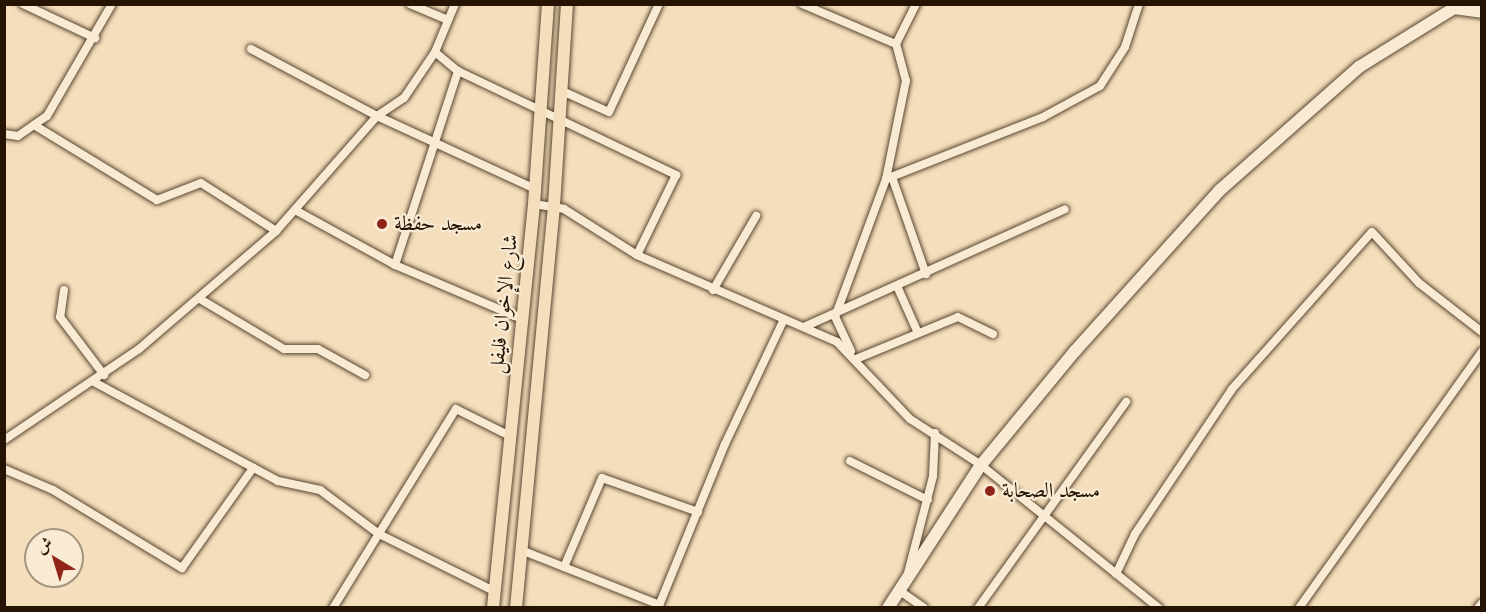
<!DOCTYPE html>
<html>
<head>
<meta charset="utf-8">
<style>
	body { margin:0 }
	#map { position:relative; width:1486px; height:612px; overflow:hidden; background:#f5debb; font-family:Cardo,Amiri,serif }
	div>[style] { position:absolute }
	.roads { filter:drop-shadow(0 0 2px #594631) drop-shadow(0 0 2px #594631) }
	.street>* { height:8px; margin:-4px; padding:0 4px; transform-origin:4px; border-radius:4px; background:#f8ead3 }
	.secondary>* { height:12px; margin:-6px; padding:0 6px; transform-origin:6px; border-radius:6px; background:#f8ead3 }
	.primary>* { height:12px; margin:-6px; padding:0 6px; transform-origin:6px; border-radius:6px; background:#f5debb }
	.dots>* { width:16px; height:16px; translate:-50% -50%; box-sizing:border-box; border:3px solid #f8ead3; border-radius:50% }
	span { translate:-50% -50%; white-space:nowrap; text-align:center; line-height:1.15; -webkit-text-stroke:4.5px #f8ead3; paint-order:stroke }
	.poi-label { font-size:21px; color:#251403 }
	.left { translate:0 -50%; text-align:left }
	.street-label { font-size:21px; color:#251403 }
	.frame { position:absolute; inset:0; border:6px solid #251403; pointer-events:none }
	.north { position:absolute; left:24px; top:528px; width:60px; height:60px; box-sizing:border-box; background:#f8ead3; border:2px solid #a49480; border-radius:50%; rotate:322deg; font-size:16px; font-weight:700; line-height:24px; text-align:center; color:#251403 }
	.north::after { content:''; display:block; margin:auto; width:21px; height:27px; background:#8f2418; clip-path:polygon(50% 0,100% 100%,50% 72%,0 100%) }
</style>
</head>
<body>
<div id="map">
	<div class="roads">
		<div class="street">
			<div style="left:23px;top:4px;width:80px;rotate:25.3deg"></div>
			<div style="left:410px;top:4px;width:41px;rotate:22.8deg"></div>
			<div style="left:802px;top:4px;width:102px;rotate:23.1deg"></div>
			<div style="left:251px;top:49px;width:143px;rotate:28deg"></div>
			<div style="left:377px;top:116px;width:174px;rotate:24.8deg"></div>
			<div style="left:435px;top:52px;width:30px;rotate:40deg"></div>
			<div style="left:458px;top:71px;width:242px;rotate:25.5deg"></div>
			<div style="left:676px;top:175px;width:89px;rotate:116deg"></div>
			<div style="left:562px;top:91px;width:51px;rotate:24.1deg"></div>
			<div style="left:609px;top:112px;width:119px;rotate:-65.2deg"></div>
			<div style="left:34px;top:125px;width:144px;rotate:31.4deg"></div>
			<div style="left:157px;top:200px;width:47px;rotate:-21.1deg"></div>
			<div style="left:201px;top:183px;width:89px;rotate:32.6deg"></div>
			<div style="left:4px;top:134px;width:14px;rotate:8deg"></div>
			<div style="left:18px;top:136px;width:35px;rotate:-35deg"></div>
			<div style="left:47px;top:116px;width:129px;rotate:-59.9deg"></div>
			<div style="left:892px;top:177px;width:103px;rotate:70.7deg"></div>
			<div style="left:886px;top:179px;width:169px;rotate:-21.5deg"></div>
			<div style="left:1043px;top:117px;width:65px;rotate:-28.5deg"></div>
			<div style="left:1100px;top:86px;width:46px;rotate:-57.3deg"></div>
			<div style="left:1125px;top:47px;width:45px;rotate:-72deg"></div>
			<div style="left:534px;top:204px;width:30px;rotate:9deg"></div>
			<div style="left:564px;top:209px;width:86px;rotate:32.2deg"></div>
			<div style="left:637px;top:255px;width:218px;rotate:23.5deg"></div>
			<div style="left:837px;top:342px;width:106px;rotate:46.5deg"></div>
			<div style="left:910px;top:419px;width:85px;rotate:32.9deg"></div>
			<div style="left:981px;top:465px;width:228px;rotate:38.8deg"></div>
			<div style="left:295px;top:210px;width:114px;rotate:28.8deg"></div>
			<div style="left:395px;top:265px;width:204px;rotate:-72deg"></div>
			<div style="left:395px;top:265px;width:138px;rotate:23deg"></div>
			<div style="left:897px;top:286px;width:51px;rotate:65.9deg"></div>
			<div style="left:64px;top:290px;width:27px;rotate:98deg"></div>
			<div style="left:60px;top:317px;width:73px;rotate:52.8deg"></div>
			<div style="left:713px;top:290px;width:86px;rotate:-59.8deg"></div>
			<div style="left:200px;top:299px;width:98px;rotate:30.8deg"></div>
			<div style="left:284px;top:349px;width:34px"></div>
			<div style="left:318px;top:349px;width:54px;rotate:29deg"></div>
			<div style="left:804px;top:327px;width:286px;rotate:-24.3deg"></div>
			<div style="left:851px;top:351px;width:38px;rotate:-115deg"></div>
			<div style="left:835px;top:317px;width:147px;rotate:-69.7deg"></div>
			<div style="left:886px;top:179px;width:100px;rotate:-78.5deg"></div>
			<div style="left:906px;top:81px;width:38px;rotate:-105deg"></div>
			<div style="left:896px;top:44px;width:45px;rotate:-63.4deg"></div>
			<div style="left:856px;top:359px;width:110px;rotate:-22.4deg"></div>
			<div style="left:958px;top:317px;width:39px;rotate:26deg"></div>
			<div style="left:94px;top:382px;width:209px;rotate:28.3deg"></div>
			<div style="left:278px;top:481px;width:43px;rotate:12.1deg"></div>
			<div style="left:320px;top:490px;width:74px;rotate:36.7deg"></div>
			<div style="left:379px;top:534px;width:128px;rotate:26.4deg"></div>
			<div style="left:4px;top:440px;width:163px;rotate:-34deg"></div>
			<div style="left:139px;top:349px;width:181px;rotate:-40.7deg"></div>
			<div style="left:276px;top:231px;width:153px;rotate:-48.7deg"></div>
			<div style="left:377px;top:116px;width:32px;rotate:-34deg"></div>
			<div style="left:404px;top:98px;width:55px;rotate:-56deg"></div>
			<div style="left:435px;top:52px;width:52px;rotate:-67.4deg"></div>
			<div style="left:850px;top:461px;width:87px;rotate:26.6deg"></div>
			<div style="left:4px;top:469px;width:53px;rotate:23.2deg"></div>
			<div style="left:53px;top:490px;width:151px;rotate:31.2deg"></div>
			<div style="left:182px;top:568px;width:123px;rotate:-54.6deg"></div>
			<div style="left:521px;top:550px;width:149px;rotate:21.6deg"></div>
			<div style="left:564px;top:567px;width:97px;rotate:-66.9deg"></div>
			<div style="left:602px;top:478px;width:102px;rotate:19.5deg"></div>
			<div style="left:908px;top:573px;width:100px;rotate:-75.5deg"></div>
			<div style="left:933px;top:476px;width:43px;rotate:-87.3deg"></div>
			<div style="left:1116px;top:574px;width:44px;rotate:-64.6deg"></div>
			<div style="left:1135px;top:534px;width:174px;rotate:-56.2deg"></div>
			<div style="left:1232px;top:389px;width:210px;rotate:-48.3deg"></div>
			<div style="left:1372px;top:232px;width:69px;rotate:47.3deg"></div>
			<div style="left:1419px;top:283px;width:80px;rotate:37.9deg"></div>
			<div style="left:900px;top:591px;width:29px;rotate:35deg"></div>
			<div style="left:333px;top:608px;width:234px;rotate:-58.3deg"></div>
			<div style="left:456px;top:409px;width:60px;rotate:26.6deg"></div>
			<div style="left:658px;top:608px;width:177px;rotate:-67.8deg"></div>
			<div style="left:725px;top:444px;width:138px;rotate:-64.7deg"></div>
			<div style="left:978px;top:608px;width:254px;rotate:-54.3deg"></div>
			<div style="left:1299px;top:608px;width:315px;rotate:-54.5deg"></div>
			<div style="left:1478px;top:608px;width:6px;rotate:-51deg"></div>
		</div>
		<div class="secondary">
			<div style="left:888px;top:608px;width:171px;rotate:-57deg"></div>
			<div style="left:981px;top:465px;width:148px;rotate:-50.5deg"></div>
			<div style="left:1075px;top:351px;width:217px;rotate:-48deg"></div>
			<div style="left:1220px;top:190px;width:186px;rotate:-41.5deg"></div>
			<div style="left:1359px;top:67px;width:112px;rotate:-31.8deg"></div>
			<div style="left:1454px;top:8px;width:28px;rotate:8deg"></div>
		</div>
		<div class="primary">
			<div style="left:493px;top:608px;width:406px;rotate:-84.2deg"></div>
			<div style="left:534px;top:204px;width:200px;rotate:-86deg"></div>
			<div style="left:516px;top:608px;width:405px;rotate:-84.6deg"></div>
			<div style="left:554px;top:205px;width:201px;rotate:-86.3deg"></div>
		</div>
	</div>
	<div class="dots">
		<div style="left:382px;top:224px;background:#8f2418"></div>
		<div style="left:990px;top:491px;background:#8f2418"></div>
	</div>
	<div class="poi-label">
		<span class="left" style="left:394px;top:224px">مسجد حفظة</span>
		<span class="left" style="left:1002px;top:491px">مسجد الصحابة</span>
	</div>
	<div class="street-label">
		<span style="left:504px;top:304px;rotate:-84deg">شارع الإخوان فليفل</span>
	</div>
	<div class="frame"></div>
	<div class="north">ش</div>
</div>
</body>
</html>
